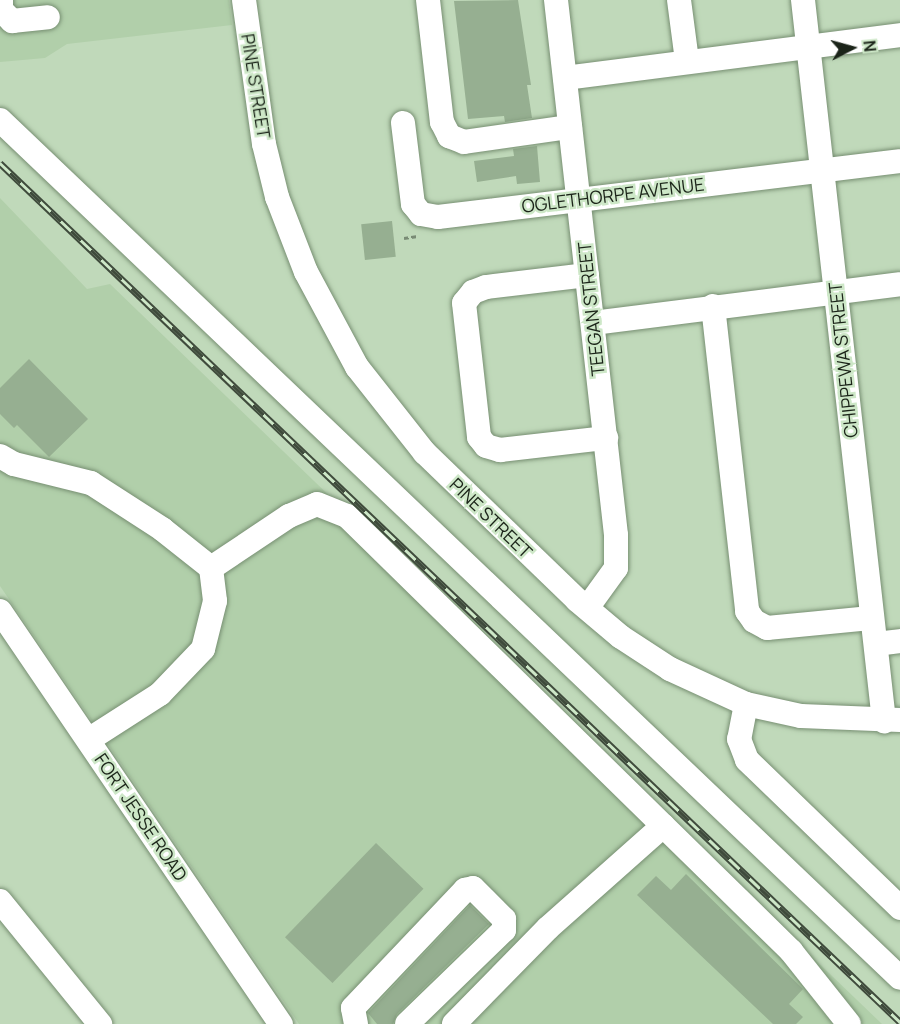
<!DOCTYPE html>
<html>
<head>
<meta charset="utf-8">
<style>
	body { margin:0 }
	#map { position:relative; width:900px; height:1024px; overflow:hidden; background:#c0d9ba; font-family:Manrope,sans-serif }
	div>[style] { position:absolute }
	.built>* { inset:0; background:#b1cfaa }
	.building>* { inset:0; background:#96af91; transform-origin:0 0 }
	.path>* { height:3px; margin-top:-1.5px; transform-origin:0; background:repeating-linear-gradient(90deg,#798b75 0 4.5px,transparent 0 7.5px) }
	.roads { filter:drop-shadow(0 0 2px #778f72) drop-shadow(0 0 2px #778f72) }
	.minor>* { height:24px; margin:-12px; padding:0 12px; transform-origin:12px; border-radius:12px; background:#fff }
	.rail>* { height:7px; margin-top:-3.5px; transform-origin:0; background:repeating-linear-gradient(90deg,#cde7c7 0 14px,#3f4b3c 0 28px); box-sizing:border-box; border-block:2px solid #3f4b3c }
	span { translate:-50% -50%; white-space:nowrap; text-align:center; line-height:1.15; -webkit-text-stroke:5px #cde7c7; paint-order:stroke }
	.street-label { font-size:18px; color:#1b2419 }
	.north { position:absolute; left:822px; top:18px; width:60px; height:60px; -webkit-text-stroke:4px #cde7c7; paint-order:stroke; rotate:84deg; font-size:16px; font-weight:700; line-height:24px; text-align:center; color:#1b2419 }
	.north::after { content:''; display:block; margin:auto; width:21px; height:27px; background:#1b2419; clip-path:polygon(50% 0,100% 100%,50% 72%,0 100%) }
</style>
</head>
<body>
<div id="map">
	<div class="built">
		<div style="clip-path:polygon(0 0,229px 0,232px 25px,67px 44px,45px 58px,0 62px)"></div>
		<div style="clip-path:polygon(0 198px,87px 289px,110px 284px,663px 818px,443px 1024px,299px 1024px,0 586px)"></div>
		<div style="clip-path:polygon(671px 827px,685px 835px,882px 1024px,465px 1024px)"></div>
	</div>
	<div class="building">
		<div style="clip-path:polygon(518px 0,531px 85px,527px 85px,532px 118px,505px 122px,504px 116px,468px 119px,454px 1px)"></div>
		<div style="clip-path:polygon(537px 146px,540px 182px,517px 184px,516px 176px,477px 182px,474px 161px,514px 156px,513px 149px)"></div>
		<div style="left:392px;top:221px;width:36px;height:31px;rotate:84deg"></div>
		<div style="clip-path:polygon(29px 359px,88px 419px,49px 457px,17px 425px,14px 428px,0 414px,0 388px)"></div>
		<div style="left:376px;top:843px;width:66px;height:131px;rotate:44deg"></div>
		<div style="clip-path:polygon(686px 874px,803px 989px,789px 1004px,803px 1017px,796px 1024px,773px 1024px,637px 895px,656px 876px,671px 890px)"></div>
		<div style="clip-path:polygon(470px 905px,489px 924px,397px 1014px,393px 1024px,377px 1024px,368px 1013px)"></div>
	</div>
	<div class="path">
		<div style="left:404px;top:238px;width:14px;rotate:-8deg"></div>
	</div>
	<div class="roads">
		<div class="minor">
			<div style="left:1px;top:0;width:10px;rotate:90deg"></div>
			<div style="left:1px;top:10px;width:16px;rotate:45deg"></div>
			<div style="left:12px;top:21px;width:36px;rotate:-6deg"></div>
			<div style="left:244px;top:0;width:145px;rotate:82.1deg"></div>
			<div style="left:264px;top:144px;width:55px;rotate:76.2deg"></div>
			<div style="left:277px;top:197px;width:80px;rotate:68.9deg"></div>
			<div style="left:306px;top:272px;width:108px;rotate:61.8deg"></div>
			<div style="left:357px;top:367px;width:110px;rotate:51.7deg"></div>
			<div style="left:425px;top:453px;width:211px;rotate:44deg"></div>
			<div style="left:577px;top:600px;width:57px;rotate:40.1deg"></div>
			<div style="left:621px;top:637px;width:59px;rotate:33.1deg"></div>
			<div style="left:670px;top:669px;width:84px;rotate:24.7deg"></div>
			<div style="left:746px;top:704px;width:56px;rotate:12.3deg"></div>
			<div style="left:801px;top:716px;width:99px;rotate:2.3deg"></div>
			<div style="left:428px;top:0;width:123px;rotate:83.5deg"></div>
			<div style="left:442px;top:122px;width:16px;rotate:63deg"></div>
			<div style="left:449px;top:136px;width:16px;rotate:22deg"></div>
			<div style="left:464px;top:142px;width:107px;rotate:-8.1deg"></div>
			<div style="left:556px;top:0;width:538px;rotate:83.6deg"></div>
			<div style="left:616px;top:535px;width:33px;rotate:90deg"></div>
			<div style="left:616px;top:568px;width:49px;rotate:125.9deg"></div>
			<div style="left:679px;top:0;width:62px;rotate:82.5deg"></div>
			<div style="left:803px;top:0;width:726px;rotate:83.59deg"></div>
			<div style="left:565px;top:78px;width:338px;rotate:-7.3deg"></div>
			<div style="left:0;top:120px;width:1243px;rotate:43.63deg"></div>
			<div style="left:403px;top:123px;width:82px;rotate:83deg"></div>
			<div style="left:413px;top:204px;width:13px;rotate:51deg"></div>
			<div style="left:421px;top:214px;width:17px;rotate:10deg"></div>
			<div style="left:438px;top:217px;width:465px;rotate:-6.9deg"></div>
			<div style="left:587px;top:275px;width:102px;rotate:173.2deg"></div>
			<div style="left:486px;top:287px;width:14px;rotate:159deg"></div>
			<div style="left:473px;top:292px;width:14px;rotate:129deg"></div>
			<div style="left:464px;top:303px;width:135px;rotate:83.6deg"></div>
			<div style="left:479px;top:437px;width:11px;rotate:52deg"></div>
			<div style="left:486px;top:446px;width:15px;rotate:16deg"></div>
			<div style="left:500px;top:450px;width:107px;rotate:-6.5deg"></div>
			<div style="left:713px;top:306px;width:307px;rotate:83.6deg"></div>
			<div style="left:747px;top:611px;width:12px;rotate:55deg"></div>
			<div style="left:754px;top:621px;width:15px;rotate:28deg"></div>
			<div style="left:767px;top:628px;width:104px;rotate:-5.5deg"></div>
			<div style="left:593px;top:323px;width:309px;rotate:-7.2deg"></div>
			<div style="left:0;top:456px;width:16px;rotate:30deg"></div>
			<div style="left:14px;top:464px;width:79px;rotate:13.9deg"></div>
			<div style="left:91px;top:483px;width:85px;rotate:32.9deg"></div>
			<div style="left:162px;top:529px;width:63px;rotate:38.5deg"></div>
			<div style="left:211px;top:568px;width:33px;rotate:83deg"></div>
			<div style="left:215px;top:601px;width:49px;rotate:104deg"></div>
			<div style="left:203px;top:649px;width:62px;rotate:133.7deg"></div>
			<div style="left:160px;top:694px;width:85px;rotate:147.4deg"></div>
			<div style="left:211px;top:568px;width:94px;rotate:-33.7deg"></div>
			<div style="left:289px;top:516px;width:30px;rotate:-23deg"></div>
			<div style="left:317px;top:504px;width:32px;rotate:22deg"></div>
			<div style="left:347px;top:516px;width:622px;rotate:44.41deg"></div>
			<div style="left:791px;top:951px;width:93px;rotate:51.5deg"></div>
			<div style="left:0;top:611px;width:500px;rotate:55.8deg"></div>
			<div style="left:876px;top:644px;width:24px;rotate:-7deg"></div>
			<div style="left:746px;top:704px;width:36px;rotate:101deg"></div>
			<div style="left:739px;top:739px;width:22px;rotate:69deg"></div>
			<div style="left:747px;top:760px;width:213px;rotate:44deg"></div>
			<div style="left:0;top:901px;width:159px;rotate:50.9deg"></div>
			<div style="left:356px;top:1024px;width:16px;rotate:-101deg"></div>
			<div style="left:353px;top:1008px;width:163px;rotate:-46.5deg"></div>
			<div style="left:465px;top:890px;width:8px;rotate:-14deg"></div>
			<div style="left:473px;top:888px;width:44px;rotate:45deg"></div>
			<div style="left:504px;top:919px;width:11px;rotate:90deg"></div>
			<div style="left:504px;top:930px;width:135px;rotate:135.9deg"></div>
			<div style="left:454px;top:1024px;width:134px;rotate:-45.6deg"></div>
			<div style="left:548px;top:928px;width:154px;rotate:-41.6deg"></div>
		</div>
	</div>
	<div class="rail">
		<div style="left:0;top:163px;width:1244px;rotate:43.66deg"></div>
	</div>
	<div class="street-label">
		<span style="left:256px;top:86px;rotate:81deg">PINE STREET</span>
		<span style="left:613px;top:195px;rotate:-7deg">OGLETHORPE AVENUE</span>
		<span style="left:591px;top:309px;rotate:-96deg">TEEGAN STREET</span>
		<span style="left:843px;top:360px;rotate:-96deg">CHIPPEWA STREET</span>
		<span style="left:491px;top:518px;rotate:44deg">PINE STREET</span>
		<span style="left:141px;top:817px;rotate:56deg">FORT JESSE ROAD</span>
	</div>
	<div class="north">N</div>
</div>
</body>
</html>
